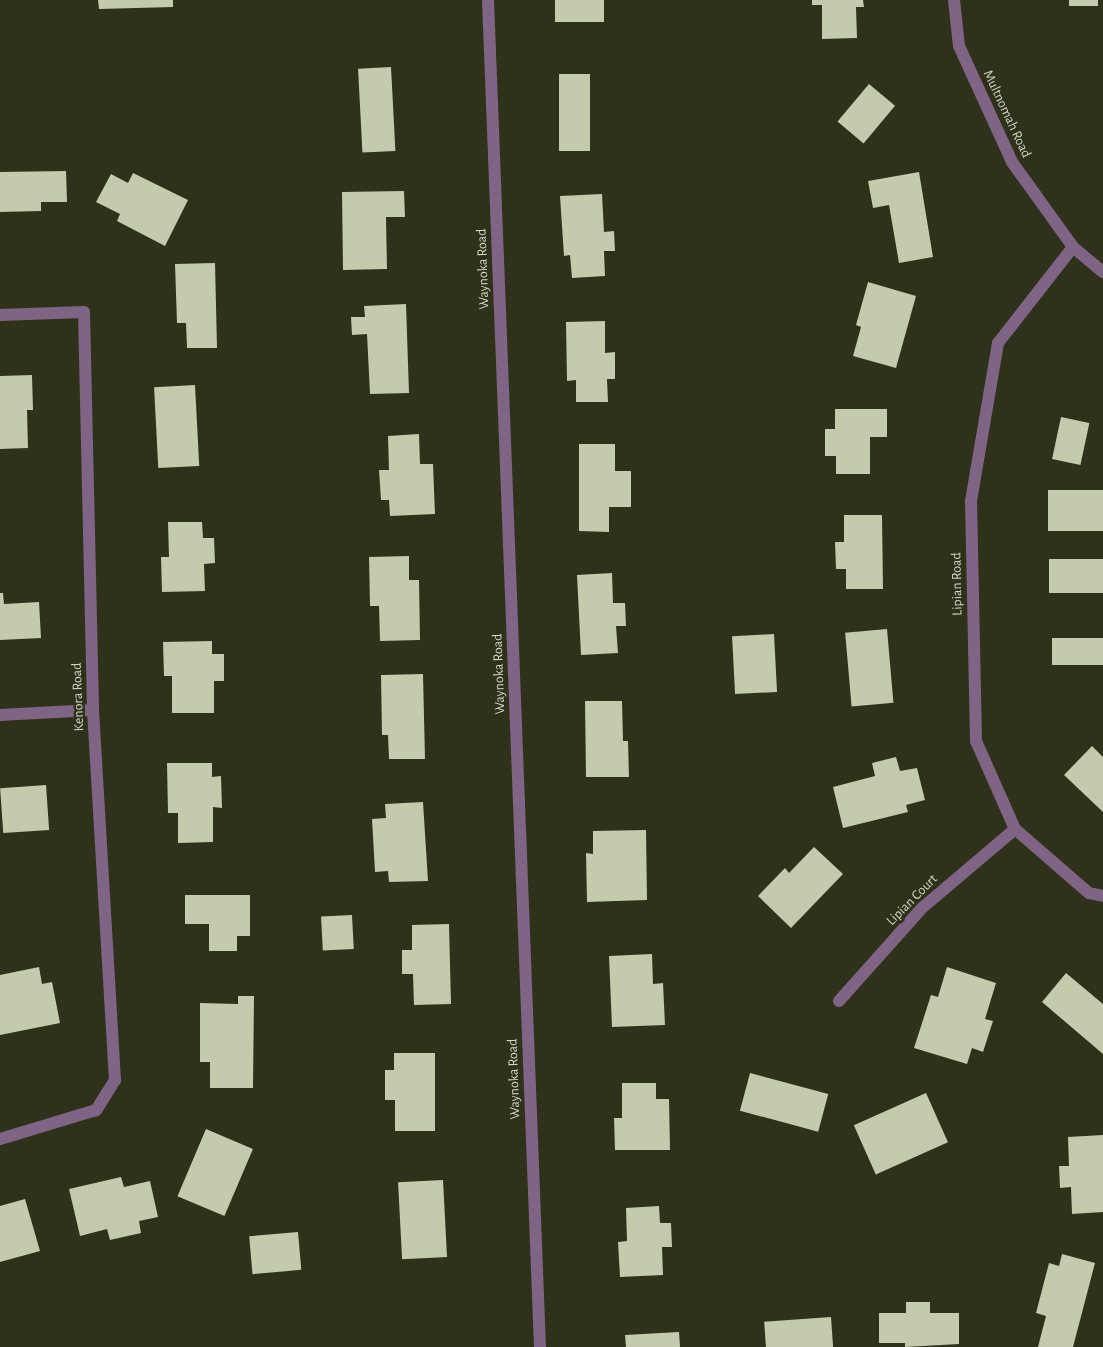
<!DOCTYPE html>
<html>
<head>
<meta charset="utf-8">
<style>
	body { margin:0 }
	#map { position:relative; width:1103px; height:1347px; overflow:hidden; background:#2f321a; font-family:"Alegreya Sans",sans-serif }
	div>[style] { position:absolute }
	.building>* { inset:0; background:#c4caac; transform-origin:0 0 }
	.minor>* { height:12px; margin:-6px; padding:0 6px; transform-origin:6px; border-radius:6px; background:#7f6485 }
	span { translate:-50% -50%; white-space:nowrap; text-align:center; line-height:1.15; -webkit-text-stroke:5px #2f321a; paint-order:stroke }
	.street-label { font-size:14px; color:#d2d5c6 }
</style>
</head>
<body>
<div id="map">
	<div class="building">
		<div style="clip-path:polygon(98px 0,173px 0,173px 7px,99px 9px)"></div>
		<div style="left:555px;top:0;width:49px;height:22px"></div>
		<div style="clip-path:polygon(812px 0,863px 0,864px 7px,856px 7px,857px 38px,822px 39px,822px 5px,812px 5px)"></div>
		<div style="left:1069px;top:0;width:29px;height:6px"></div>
		<div style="left:391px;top:67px;width:84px;height:33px;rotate:87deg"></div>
		<div style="left:559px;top:74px;width:31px;height:77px"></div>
		<div style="left:869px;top:84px;width:34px;height:49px;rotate:40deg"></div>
		<div style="clip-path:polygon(66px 171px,67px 202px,41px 202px,41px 211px,0 212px,0 172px)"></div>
		<div style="clip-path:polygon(919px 172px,933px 257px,899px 263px,889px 205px,873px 208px,868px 181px)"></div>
		<div style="clip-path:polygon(133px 173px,188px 200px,165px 246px,117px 221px,120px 214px,96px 202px,111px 174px,128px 183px)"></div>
		<div style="clip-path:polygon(404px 191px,405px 217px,386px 217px,387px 269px,343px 270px,342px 192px)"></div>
		<div style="clip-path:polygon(602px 194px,604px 232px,614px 231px,615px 251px,604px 251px,605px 276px,572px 278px,570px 255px,564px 256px,560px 196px)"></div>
		<div style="clip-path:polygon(215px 263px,217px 348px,187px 348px,186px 323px,177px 323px,175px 264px)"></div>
		<div style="clip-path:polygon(868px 282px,916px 296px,896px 368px,853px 356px,861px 327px,856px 325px)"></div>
		<div style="clip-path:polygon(406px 304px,409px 393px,370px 394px,367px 334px,352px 335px,351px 317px,365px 317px,364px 306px)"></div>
		<div style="clip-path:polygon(605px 321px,605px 353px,615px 352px,615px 379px,607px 379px,608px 402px,576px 402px,576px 380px,567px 381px,566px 322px)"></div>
		<div style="clip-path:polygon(32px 375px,33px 410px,27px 410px,28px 448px,0 449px,0 376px)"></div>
		<div style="left:195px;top:385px;width:81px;height:41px;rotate:87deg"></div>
		<div style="clip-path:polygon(835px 409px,887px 409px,887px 437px,870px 437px,870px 474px,836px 474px,836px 456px,825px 456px,825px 429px,835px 429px)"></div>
		<div style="left:1061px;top:417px;width:29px;height:43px;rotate:12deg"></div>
		<div style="clip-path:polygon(419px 434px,420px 464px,433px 464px,435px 514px,390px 516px,389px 500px,381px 500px,379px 470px,389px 470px,388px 436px)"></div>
		<div style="clip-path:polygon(579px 444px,615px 444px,615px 471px,631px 471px,631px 507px,609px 507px,609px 532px,579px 531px)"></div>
		<div style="left:1103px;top:490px;width:41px;height:55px;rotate:90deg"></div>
		<div style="clip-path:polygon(844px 515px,882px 515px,883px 589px,846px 589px,846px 569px,836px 569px,835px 542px,844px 542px)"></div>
		<div style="clip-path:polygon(168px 522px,202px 522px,203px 538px,214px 538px,215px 563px,204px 564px,205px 591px,162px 592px,161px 557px,169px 557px)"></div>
		<div style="clip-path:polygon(409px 556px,409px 580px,419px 580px,420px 640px,380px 641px,379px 606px,370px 606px,369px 557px)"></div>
		<div style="left:1103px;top:559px;width:34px;height:54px;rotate:90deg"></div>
		<div style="clip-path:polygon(612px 573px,613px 603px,625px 603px,626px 626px,616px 626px,618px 653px,581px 655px,577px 575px)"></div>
		<div style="clip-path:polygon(0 593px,3px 593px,4px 604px,39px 602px,41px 638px,0 640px)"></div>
		<div style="left:887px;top:629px;width:74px;height:42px;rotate:85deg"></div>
		<div style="left:774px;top:634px;width:58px;height:42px;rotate:87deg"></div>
		<div style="left:1103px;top:638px;width:27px;height:51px;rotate:90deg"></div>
		<div style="clip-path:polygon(212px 641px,212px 654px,224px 654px,224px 681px,214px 681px,214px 713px,172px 713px,172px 676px,164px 676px,163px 642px)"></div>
		<div style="clip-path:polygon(423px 674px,425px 759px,389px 759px,388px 735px,382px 735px,381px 675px)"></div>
		<div style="clip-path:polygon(585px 701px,622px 701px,623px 741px,628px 741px,629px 777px,586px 777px)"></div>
		<div style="clip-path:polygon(1092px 746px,1103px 757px,1103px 812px,1064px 775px)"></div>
		<div style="clip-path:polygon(896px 757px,900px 771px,917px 768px,925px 800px,906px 805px,908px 812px,843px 828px,833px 787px,875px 776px,872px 763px)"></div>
		<div style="clip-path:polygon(167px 763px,212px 763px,212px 777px,221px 776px,222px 808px,213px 807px,213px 842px,178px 843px,178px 813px,168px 813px)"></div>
		<div style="left:46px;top:785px;width:45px;height:46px;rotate:86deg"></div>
		<div style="clip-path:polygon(423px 802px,428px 881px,389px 882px,388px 871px,375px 872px,372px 819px,386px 818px,385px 804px)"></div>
		<div style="clip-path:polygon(646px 830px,647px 900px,587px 902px,586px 853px,593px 854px,593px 831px)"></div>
		<div style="clip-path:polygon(814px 847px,843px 874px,791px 928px,758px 896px,785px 868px,789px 873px)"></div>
		<div style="clip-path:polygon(185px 895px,250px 895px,250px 936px,237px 936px,237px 951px,209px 951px,209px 924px,185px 924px)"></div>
		<div style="left:352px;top:915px;width:34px;height:31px;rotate:87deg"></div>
		<div style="clip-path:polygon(449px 924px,451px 1004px,414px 1005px,413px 974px,402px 974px,402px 950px,412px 950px,412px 925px)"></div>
		<div style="clip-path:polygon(652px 954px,653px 984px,663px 983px,665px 1025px,612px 1027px,609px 956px)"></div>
		<div style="clip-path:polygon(39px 967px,42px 984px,52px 982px,60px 1023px,0 1035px,0 975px)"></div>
		<div style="clip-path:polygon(947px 967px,996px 983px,985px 1019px,993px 1021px,983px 1052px,972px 1048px,967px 1064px,914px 1048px,931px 995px,938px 997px)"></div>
		<div style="clip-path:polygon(1066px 973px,1103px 1004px,1103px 1054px,1042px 1002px)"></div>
		<div style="clip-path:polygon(238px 996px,254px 996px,253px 1088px,210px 1088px,210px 1062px,200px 1062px,200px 1003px,238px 1004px)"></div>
		<div style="clip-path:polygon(394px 1053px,435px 1053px,435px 1131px,395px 1131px,395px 1100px,385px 1100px,385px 1070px,394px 1070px)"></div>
		<div style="left:750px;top:1073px;width:81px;height:39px;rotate:15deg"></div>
		<div style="clip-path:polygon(622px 1083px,656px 1083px,656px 1099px,669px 1099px,670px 1150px,615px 1150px,614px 1118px,622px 1118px)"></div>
		<div style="left:926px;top:1093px;width:54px;height:79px;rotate:66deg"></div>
		<div style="left:206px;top:1129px;width:51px;height:73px;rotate:23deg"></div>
		<div style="clip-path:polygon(1103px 1135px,1103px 1212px,1072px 1214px,1071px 1187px,1060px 1188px,1059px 1166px,1069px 1166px,1068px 1137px)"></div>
		<div style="clip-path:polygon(121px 1177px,124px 1187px,150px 1181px,158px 1217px,139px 1221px,141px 1233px,110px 1240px,107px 1229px,80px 1236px,69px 1189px)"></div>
		<div style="left:443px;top:1180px;width:77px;height:45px;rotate:87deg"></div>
		<div style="clip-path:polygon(25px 1199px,40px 1251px,0 1262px,0 1206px)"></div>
		<div style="clip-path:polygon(659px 1206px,660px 1223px,671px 1223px,672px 1247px,662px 1247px,663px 1275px,620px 1277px,618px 1242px,627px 1241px,626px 1208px)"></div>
		<div style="left:298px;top:1232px;width:38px;height:49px;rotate:85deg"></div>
		<div style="clip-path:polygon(1062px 1254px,1095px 1263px,1073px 1347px,1038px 1347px,1046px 1316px,1036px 1313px,1049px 1263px,1059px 1266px)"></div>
		<div style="clip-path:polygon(906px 1302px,930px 1302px,930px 1313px,959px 1313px,959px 1344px,905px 1347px,905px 1343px,879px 1343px,879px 1313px,906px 1313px)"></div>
		<div style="left:831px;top:1317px;width:30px;height:67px;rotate:86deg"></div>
		<div style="clip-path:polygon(679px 1332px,680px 1347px,626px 1347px,625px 1335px)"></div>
	</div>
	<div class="minor">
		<div style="left:488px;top:0;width:1348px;rotate:87.79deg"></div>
		<div style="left:954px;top:0;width:46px;rotate:83.8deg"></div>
		<div style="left:959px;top:46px;width:128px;rotate:65.4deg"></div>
		<div style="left:1012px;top:162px;width:105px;rotate:54.3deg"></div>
		<div style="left:1073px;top:247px;width:39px;rotate:40deg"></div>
		<div style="left:1073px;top:247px;width:122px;rotate:128deg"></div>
		<div style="left:998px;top:343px;width:160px;rotate:99.7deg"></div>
		<div style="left:971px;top:501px;width:240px;rotate:88.8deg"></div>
		<div style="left:976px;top:741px;width:96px;rotate:66.1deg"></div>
		<div style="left:1015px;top:829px;width:98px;rotate:40.9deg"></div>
		<div style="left:1089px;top:893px;width:14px;rotate:12deg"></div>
		<div style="left:0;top:315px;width:84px;rotate:-2deg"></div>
		<div style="left:84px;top:312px;width:398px;rotate:88.7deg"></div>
		<div style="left:93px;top:710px;width:371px;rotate:86.6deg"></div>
		<div style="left:115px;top:1080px;width:36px;rotate:122deg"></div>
		<div style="left:96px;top:1110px;width:100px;rotate:163.2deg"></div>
		<div style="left:0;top:715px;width:93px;rotate:-3.1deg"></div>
		<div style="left:839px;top:1001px;width:125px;rotate:-48.3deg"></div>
		<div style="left:922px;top:908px;width:122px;rotate:-40.3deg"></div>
	</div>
	<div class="street-label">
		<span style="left:1007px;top:114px;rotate:65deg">Multnomah Road</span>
		<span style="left:483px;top:269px;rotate:-92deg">Waynoka Road</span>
		<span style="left:957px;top:584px;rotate:-91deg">Lipian Road</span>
		<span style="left:499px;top:674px;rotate:-92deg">Waynoka Road</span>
		<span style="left:78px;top:697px;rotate:-92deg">Kenora Road</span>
		<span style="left:912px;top:900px;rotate:-45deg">Lipian Court</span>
		<span style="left:514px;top:1079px;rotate:-92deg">Waynoka Road</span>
	</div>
</div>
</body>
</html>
